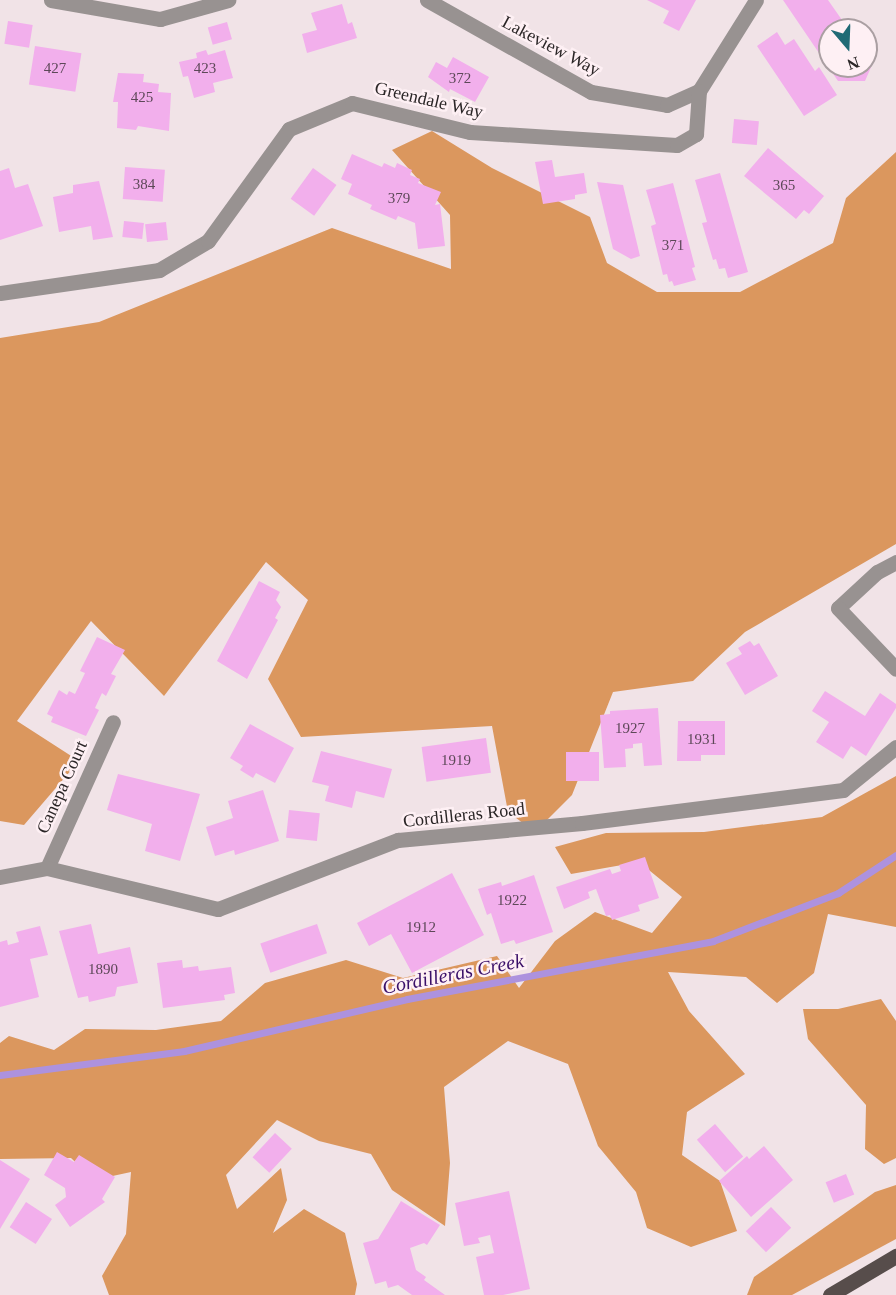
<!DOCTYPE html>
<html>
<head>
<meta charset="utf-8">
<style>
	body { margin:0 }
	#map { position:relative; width:896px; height:1295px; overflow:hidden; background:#f1e3e7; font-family:Georgia,serif }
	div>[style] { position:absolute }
	.forest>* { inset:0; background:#db975e }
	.stream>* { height:7px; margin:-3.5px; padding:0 3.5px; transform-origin:3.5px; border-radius:3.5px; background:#ad92de }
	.building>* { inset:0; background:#f2afec; transform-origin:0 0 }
	.minor>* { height:15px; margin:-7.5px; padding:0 7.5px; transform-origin:7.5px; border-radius:7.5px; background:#989291 }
	.major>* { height:15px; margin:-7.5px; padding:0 7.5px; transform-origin:7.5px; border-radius:7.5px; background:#574d4b }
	span { translate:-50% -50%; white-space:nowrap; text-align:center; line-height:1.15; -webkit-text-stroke:5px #fef0f4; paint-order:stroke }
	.number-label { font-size:15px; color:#5d4858 }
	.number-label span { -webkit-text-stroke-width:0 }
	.street-label { font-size:18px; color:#2b2627 }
	.water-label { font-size:20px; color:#3a0f68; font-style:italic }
	.north { position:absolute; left:818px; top:18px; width:60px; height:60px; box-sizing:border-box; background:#fef0f4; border:2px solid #aa9fa2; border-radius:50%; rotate:161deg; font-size:16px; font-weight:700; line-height:24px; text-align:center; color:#2b2627 }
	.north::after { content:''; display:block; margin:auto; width:21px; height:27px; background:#206a75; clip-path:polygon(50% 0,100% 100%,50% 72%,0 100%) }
</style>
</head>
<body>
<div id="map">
	<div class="forest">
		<div style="clip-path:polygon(432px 131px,492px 168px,590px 217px,607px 263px,657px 292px,740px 292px,833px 243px,846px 198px,896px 152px,896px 544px,745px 632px,693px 681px,613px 692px,572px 795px,535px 832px,508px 812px,492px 726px,301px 737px,268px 679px,308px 600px,266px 562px,164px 696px,91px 621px,17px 721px,79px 761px,24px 825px,0 821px,0 338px,99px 322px,332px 228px,451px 269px,450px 215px,392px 150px)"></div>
		<div style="clip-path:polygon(896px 776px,896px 927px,828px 914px,814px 973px,777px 1003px,746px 977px,668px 972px,689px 1011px,745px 1074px,687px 1112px,682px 1155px,720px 1181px,737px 1231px,691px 1247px,647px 1228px,636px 1192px,598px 1146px,568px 1064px,508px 1041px,444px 1087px,450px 1163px,445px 1226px,392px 1190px,371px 1154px,319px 1141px,277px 1120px,226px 1175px,237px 1209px,281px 1168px,287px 1200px,273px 1233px,304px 1209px,345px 1233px,357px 1284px,355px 1295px,109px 1295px,102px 1276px,126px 1234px,131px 1172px,94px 1180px,71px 1158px,0 1159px,0 1043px,9px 1036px,54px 1050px,85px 1029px,156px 1030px,221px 1021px,265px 983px,346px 960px,403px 978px,497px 956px,519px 988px,555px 941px,595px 912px,652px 933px,682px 897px,639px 862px,571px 874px,555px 847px,606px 833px,704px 832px,822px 817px)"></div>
		<div style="clip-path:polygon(881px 999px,896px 1021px,896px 1158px,884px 1164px,865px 1149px,866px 1105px,808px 1039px,803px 1009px,838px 1009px)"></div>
		<div style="clip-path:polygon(896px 1185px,896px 1239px,792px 1295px,747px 1295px,754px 1277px,875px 1192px)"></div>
	</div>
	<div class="stream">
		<div style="left:0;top:1075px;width:186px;rotate:-7.4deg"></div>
		<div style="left:184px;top:1051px;width:229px;rotate:-13.1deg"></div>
		<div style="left:407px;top:999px;width:311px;rotate:-10.7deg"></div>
		<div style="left:713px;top:941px;width:134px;rotate:-21deg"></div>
		<div style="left:838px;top:893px;width:69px;rotate:-33.2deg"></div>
	</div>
	<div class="building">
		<div style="clip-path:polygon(647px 0,696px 0,679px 31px,663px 23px,669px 11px)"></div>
		<div style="clip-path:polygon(783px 0,828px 0,849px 30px,853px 27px,855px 30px,830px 30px,830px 66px,866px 66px,866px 45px,875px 58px,865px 81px,838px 81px)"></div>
		<div style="clip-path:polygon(342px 4px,348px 24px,352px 22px,357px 38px,307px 53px,302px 34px,317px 30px,311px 13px)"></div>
		<div style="left:8px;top:21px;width:25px;height:23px;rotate:9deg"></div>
		<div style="left:227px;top:22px;width:18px;height:20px;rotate:74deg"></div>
		<div style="clip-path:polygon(777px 32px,785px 45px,794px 39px,815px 71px,819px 67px,837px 95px,804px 116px,757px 46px)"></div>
		<div style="left:35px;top:46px;width:47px;height:39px;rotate:9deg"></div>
		<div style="clip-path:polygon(206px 50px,208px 55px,225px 50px,233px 78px,213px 83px,215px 92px,194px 98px,188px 76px,183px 77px,179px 62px,197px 58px,196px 53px)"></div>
		<div style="clip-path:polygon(453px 57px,489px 77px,475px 102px,450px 89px,449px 92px,428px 77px,436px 62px,447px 68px)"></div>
		<div style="clip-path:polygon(118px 73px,144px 74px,143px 82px,159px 84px,158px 92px,171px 93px,169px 131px,138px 126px,136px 130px,117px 128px,118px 102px,113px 102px)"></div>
		<div style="left:734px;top:119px;width:25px;height:24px;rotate:5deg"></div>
		<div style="clip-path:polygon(768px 148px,824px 196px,809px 214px,804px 210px,796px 219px,744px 176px)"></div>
		<div style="clip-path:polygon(352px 154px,382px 167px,384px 163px,395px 168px,397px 163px,412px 170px,410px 175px,420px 179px,418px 183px,441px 192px,435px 205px,440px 204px,445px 246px,418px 249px,415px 223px,398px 216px,396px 220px,370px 209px,372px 205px,348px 194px,352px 184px,341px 179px)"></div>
		<div style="clip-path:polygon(552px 160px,555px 177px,584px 173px,587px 193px,575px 195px,575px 199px,543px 204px,535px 162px)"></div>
		<div style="left:125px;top:167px;width:40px;height:32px;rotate:4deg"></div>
		<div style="clip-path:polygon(9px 168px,15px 188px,28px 184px,43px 226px,0 240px,0 171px)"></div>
		<div style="left:313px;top:168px;width:29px;height:38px;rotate:36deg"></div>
		<div style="clip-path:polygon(720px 173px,748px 272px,728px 278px,725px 268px,719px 269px,716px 259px,713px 260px,702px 223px,707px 222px,695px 180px)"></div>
		<div style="clip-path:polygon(99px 181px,113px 237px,93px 240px,91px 226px,59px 232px,53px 197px,73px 193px,73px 185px)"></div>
		<div style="clip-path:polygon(597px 182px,623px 185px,640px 256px,631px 259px,613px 249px)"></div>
		<div style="clip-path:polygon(673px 183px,695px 267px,692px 268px,696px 280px,674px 286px,672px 281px,669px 282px,667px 274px,663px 275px,651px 226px,656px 224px,646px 190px)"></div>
		<div style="left:124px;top:221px;width:20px;height:16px;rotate:6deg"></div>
		<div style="left:166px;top:222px;width:18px;height:21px;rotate:84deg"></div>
		<div style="clip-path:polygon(259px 581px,280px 592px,276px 600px,281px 607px,275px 618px,278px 620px,247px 679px,217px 661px)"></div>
		<div style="clip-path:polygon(97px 637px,125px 650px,111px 674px,116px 676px,106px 696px,102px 693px,95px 708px,99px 710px,86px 736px,51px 722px,53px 717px,47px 714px,59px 690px,67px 695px,69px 691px,75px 694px,85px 673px,80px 671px)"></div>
		<div style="clip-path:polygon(750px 641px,754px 646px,759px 643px,778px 676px,745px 695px,726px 663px,742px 654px,738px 648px)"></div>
		<div style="clip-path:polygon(825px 691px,865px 716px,880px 693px,896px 704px,896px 708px,866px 756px,851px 746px,843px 759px,816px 742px,829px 722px,812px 711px)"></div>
		<div style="clip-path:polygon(658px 708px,662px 765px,644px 766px,642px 743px,633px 744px,633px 748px,625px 749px,626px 767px,604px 768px,600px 715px,610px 714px,610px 711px)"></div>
		<div style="clip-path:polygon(678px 721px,725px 721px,725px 755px,701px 755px,701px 761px,677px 761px)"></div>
		<div style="clip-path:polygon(250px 724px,294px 748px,275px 783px,256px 773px,253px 778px,240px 770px,243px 766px,230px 758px)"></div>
		<div style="left:486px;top:738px;width:35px;height:65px;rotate:82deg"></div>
		<div style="clip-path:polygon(321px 751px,392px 769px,384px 798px,356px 791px,352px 808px,325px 801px,329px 786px,312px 782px)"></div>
		<div style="left:566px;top:752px;width:33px;height:29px"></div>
		<div style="clip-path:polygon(118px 774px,200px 794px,180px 861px,145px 851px,152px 824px,107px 810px)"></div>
		<div style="clip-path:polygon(263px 790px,279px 841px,235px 855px,234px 850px,215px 856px,206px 827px,233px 818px,228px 801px)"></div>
		<div style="left:289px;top:810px;width:31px;height:28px;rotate:6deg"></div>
		<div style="clip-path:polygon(645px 857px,659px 898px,638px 905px,640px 911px,612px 920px,610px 915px,606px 916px,596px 889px,588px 892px,590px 898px,564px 909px,556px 887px,610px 869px,612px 874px,621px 871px,619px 865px)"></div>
		<div style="clip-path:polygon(452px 873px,484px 935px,412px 973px,391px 934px,369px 946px,357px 923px)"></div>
		<div style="clip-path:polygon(534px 875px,553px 932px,516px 944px,514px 940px,501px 944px,491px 913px,487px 915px,478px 889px,501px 882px,502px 886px)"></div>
		<div style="clip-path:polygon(91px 924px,98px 954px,130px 947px,138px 983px,117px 987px,115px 996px,89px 1002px,88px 996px,78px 998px,59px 931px)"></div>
		<div style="left:317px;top:924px;width:31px;height:60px;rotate:71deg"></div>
		<div style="clip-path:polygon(40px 926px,48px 955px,30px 959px,39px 997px,0 1007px,0 942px,7px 940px,8px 945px,19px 942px,16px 932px)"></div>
		<div style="clip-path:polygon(182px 960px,183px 968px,198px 966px,199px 971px,231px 967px,235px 993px,224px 995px,225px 1000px,163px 1008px,157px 963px)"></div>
		<div style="left:715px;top:1124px;width:43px;height:24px;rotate:49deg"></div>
		<div style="left:275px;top:1133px;width:23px;height:33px;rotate:43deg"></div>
		<div style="clip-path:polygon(764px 1146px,793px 1180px,751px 1217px,719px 1181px,747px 1156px,749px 1159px)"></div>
		<div style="clip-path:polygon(57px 1152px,74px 1162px,79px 1155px,115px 1177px,102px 1199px,105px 1202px,70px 1227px,55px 1205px,66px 1197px,65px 1188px,44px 1175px)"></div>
		<div style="clip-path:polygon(0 1160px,30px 1179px,0 1229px)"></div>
		<div style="left:846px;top:1174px;width:22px;height:22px;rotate:68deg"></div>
		<div style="clip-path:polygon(509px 1191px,530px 1289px,503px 1295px,484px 1295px,476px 1257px,494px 1253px,490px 1235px,478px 1238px,480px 1243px,464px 1246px,455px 1203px)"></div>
		<div style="clip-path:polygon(401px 1201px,440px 1225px,427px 1245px,424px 1243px,410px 1248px,416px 1270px,426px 1277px,424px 1280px,445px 1295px,412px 1295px,398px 1285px,388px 1288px,386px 1281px,375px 1284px,363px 1243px,378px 1239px)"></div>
		<div style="left:26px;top:1202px;width:31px;height:30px;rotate:33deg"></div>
		<div style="left:771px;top:1207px;width:29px;height:35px;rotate:46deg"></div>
	</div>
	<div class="minor">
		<div style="left:51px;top:0;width:111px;rotate:9.9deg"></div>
		<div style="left:160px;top:19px;width:71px;rotate:-15.6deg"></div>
		<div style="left:427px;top:0;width:188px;rotate:29.3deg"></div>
		<div style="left:591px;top:92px;width:77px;rotate:9.7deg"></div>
		<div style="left:667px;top:105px;width:35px;rotate:-24deg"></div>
		<div style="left:699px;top:91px;width:107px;rotate:-57.9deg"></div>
		<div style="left:0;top:293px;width:161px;rotate:-8.2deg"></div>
		<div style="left:159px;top:270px;width:57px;rotate:-30.6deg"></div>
		<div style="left:208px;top:241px;width:138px;rotate:-54.1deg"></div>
		<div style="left:289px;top:129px;width:68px;rotate:-22.4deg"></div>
		<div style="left:352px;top:103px;width:122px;rotate:13.8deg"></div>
		<div style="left:470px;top:132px;width:207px;rotate:3.6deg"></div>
		<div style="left:677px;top:145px;width:22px;rotate:-30deg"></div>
		<div style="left:696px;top:134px;width:43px;rotate:-86deg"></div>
		<div style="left:896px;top:562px;width:21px;rotate:152deg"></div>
		<div style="left:877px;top:572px;width:53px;rotate:137.3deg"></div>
		<div style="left:838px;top:608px;width:84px;rotate:46.4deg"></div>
		<div style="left:47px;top:868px;width:160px;rotate:-65.7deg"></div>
		<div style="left:0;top:877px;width:48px;rotate:-10.8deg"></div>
		<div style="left:47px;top:868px;width:176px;rotate:13.5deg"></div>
		<div style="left:218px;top:909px;width:193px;rotate:-21deg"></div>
		<div style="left:398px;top:840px;width:185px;rotate:-5.3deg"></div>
		<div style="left:582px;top:823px;width:263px;rotate:-7.2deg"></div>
		<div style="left:843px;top:790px;width:68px;rotate:-39.1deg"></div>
	</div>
	<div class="major">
		<div style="left:830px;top:1295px;width:77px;rotate:-30.6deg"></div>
	</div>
	<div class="number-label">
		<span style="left:55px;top:69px">427</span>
		<span style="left:205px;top:69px">423</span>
		<span style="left:460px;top:79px">372</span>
		<span style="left:142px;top:98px">425</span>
		<span style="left:144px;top:185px">384</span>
		<span style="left:784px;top:186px">365</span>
		<span style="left:399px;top:199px">379</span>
		<span style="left:673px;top:246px">371</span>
		<span style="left:630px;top:729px">1927</span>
		<span style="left:702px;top:740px">1931</span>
		<span style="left:456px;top:761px">1919</span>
		<span style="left:512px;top:901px">1922</span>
		<span style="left:421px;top:928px">1912</span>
		<span style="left:103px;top:970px">1890</span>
	</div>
	<div class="street-label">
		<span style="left:551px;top:46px;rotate:28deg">Lakeview Way</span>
		<span style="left:429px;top:100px;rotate:13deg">Greendale Way</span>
		<span style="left:62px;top:787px;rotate:-66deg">Canepa Court</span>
		<span style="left:464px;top:815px;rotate:-6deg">Cordilleras Road</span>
	</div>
	<div class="water-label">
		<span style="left:453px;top:974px;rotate:-11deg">Cordilleras Creek</span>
	</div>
	<div class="north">N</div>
</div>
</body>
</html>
